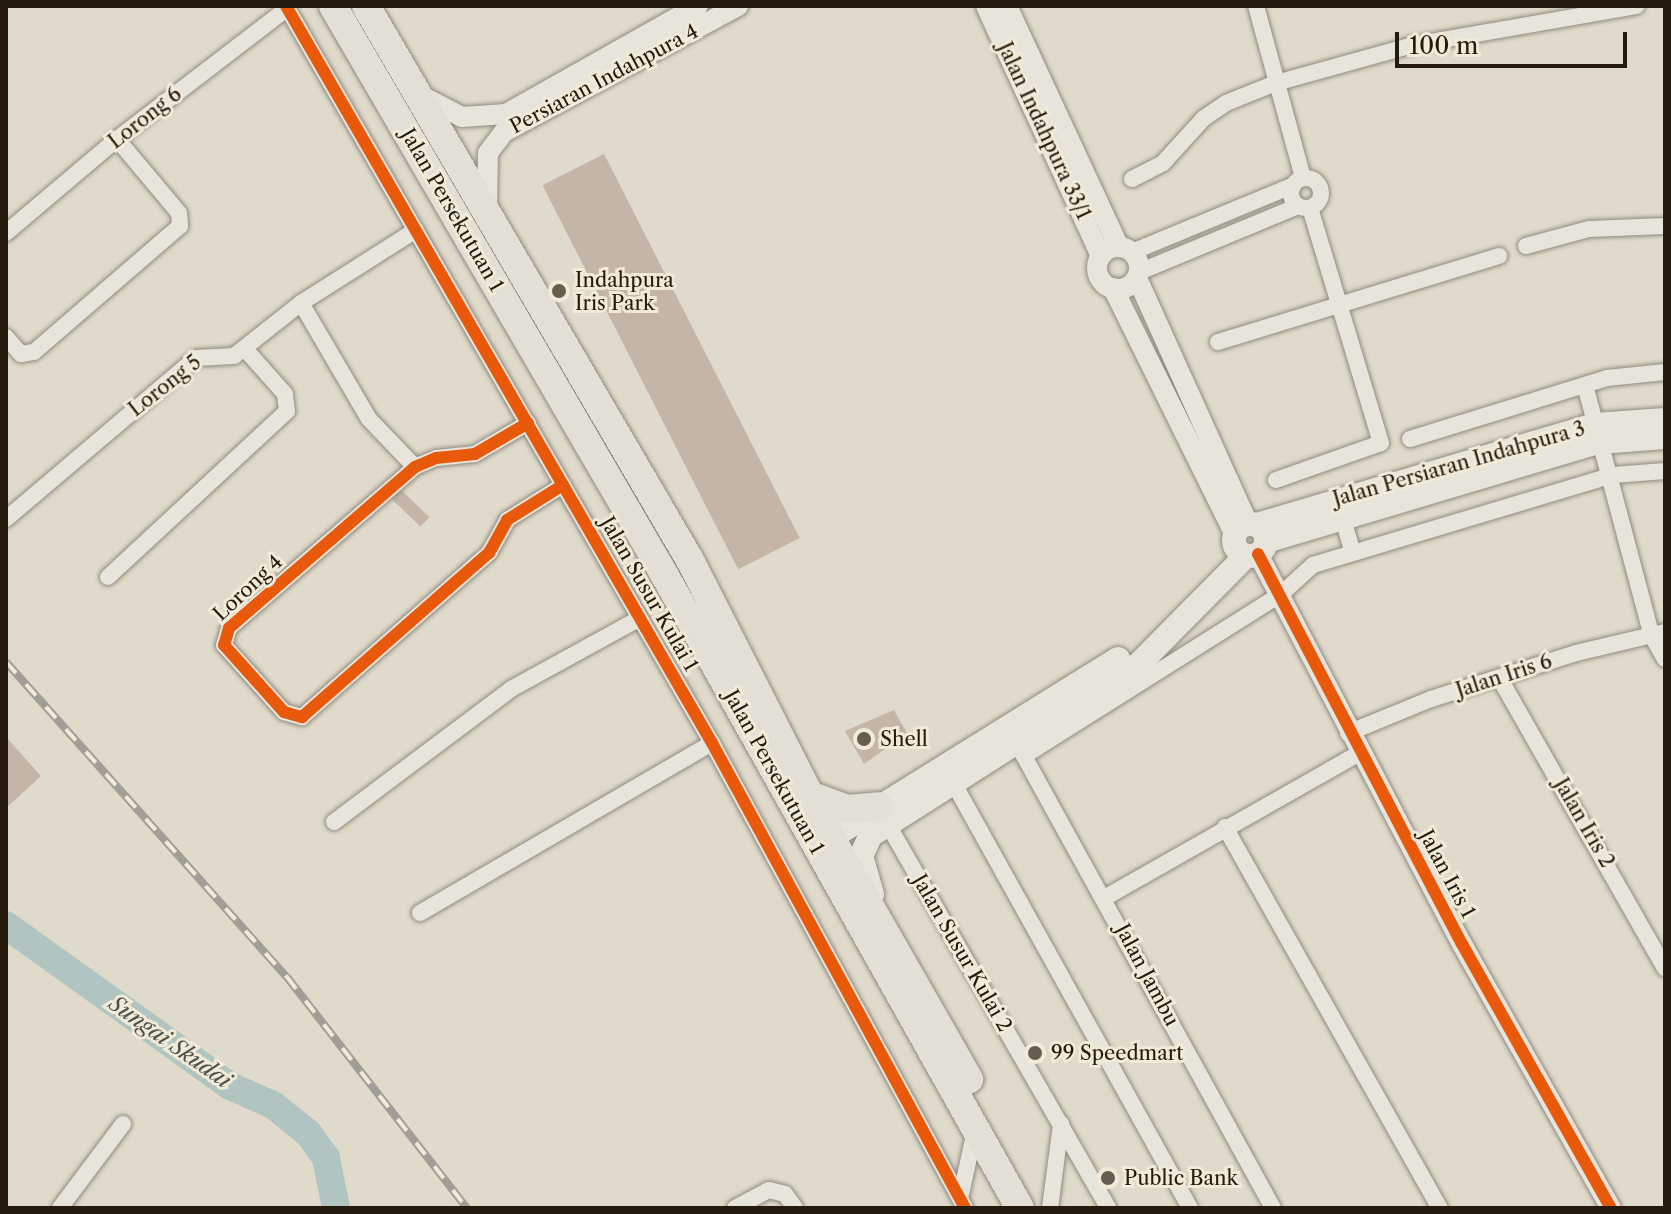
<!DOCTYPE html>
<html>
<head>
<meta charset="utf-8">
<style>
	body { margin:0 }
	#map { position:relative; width:1671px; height:1214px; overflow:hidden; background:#e0daca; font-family:"Libre Caslon Text",serif }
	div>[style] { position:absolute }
	.river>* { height:28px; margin:-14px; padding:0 14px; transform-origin:14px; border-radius:14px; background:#b0c4c1 }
	.building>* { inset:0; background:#c4b5a7; transform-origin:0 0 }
	.roads { filter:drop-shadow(0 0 2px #8f8a80) drop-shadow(0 0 2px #8f8a80) }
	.minor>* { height:16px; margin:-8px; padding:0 8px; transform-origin:8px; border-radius:8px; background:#e7e4dc }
	.minor>.ring { margin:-8px; padding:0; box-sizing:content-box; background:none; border:16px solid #e7e4dc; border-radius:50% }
	.tertiary>* { height:20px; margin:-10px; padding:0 10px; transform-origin:10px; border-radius:10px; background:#e7e4dc }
	.tertiary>.ring { margin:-10px; padding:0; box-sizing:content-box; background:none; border:20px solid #e7e4dc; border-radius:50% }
	.secondary>* { height:24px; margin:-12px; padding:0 12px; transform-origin:12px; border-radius:12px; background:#e7e4dc }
	.secondary>.ring { margin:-12px; padding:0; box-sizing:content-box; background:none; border:24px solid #e7e4dc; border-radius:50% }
	.trunk>* { height:28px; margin:-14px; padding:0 14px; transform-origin:14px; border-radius:14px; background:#e3dfd7 }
	.rail>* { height:8px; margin-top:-4px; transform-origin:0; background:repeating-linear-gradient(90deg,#f0ead7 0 15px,#a29e97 0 30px); box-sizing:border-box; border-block:2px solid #a29e97 }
	.cycleway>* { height:12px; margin:-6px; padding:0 6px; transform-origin:6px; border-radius:6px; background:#e8590c }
	.dots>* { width:22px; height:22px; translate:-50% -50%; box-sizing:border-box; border:4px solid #f0ead7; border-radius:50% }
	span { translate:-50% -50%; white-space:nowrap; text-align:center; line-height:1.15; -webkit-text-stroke:6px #f0ead7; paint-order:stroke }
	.street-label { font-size:20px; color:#261a0d }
	.poi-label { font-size:20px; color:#261a0d }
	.left { translate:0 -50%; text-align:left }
	.water-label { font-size:22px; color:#4f524b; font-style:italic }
	.frame { position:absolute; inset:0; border:8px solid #261a0d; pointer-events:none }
	.scale { position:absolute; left:1395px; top:32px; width:232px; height:36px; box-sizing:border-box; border:4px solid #261a0d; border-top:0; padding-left:10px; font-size:24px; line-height:28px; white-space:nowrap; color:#261a0d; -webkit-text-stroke:6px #f0ead7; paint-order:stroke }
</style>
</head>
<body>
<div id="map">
	<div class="river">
		<div style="left:6px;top:925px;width:276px;rotate:35.7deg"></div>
		<div style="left:230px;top:1086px;width:47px;rotate:23.8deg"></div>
		<div style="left:273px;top:1105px;width:45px;rotate:38.7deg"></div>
		<div style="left:308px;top:1133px;width:31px;rotate:54deg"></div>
		<div style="left:326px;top:1158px;width:51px;rotate:78.7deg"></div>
	</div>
	<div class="building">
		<div style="left:604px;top:154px;width:431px;height:69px;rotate:63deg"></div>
		<div style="left:397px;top:486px;width:45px;height:13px;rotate:44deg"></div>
		<div style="clip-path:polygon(894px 710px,907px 733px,864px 764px,845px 731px)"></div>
		<div style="clip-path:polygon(6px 737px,41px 776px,6px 808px)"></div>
	</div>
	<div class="roads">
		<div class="minor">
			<div style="left:286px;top:6px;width:851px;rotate:59.97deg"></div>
			<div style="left:712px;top:743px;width:529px;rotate:61.45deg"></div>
			<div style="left:1256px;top:6px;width:178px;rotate:74.7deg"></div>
			<div class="ring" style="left:1291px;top:178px;width:14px;height:14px"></div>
			<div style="left:1132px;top:179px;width:35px;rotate:-27deg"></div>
			<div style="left:1163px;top:163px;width:61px;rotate:-47.7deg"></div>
			<div style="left:1204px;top:118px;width:27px;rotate:-34deg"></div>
			<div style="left:1226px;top:103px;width:54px;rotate:-21.8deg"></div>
			<div style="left:1276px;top:83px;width:142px;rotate:-15.5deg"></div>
			<div style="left:1413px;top:45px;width:227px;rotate:-9.9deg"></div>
			<div style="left:6px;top:233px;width:145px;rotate:-40.3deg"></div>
			<div style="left:117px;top:139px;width:215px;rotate:-37.5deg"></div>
			<div style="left:1526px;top:246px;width:65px;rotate:-15.1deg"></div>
			<div style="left:1589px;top:229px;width:76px;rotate:-2.3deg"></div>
			<div style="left:1132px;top:252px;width:175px;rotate:-22.5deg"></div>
			<div style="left:1139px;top:272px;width:172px;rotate:-22.5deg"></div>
			<div style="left:301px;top:303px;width:134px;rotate:59.6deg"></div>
			<div style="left:369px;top:419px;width:66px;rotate:46.2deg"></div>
			<div style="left:6px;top:337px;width:23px;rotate:49deg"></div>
			<div style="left:21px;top:354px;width:13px;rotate:-9deg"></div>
			<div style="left:34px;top:352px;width:193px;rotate:-40.8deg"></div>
			<div style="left:180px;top:226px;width:13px;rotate:-94deg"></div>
			<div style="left:179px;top:213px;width:97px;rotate:-130deg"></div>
			<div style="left:1218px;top:342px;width:294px;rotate:-17deg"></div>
			<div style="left:1585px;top:385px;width:260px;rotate:75.1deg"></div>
			<div style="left:1652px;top:636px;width:26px;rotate:61deg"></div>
			<div style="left:528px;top:423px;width:61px;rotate:149.7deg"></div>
			<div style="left:475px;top:454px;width:39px;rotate:174deg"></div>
			<div style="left:436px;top:458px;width:23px;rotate:157deg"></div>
			<div style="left:415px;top:467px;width:246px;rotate:139.1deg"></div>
			<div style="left:229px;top:628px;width:18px;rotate:106deg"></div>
			<div style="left:224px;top:645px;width:90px;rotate:48.2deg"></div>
			<div style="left:284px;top:712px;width:19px;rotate:16deg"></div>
			<div style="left:302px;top:717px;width:249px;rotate:-41.3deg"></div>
			<div style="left:489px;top:553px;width:38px;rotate:-61deg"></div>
			<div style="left:507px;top:520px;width:66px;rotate:-32deg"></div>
			<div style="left:1410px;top:439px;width:206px;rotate:-17.2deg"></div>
			<div style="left:1607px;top:378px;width:58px;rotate:-5.9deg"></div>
			<div style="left:1276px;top:480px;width:111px;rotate:-19.4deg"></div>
			<div style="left:1381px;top:443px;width:245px;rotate:-106.8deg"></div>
			<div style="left:1340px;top:509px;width:43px;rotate:73.7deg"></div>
			<div style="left:6px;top:519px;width:249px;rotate:-40.3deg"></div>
			<div style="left:196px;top:358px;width:38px;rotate:-3deg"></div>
			<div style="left:234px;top:356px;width:85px;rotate:-38.3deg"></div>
			<div style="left:301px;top:303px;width:136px;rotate:-32.4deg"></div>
			<div style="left:108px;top:577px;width:244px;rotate:-42.8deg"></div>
			<div style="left:287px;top:411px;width:17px;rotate:-97deg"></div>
			<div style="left:285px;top:394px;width:59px;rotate:-131.6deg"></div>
			<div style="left:1500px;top:679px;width:333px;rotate:60.3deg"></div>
			<div style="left:1348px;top:733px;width:90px;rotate:-22.3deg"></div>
			<div style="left:1431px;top:699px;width:152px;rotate:-17.6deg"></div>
			<div style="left:1576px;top:653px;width:91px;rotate:-13.3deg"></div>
			<div style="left:1019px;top:747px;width:526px;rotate:61.15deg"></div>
			<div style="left:1024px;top:756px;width:302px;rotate:-32.2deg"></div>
			<div style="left:1280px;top:595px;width:45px;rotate:-42.3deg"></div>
			<div style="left:1313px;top:565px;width:313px;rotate:-16.7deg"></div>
			<div style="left:1613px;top:475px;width:52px;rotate:-4.4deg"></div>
			<div style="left:953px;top:782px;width:487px;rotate:60.9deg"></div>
			<div style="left:334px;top:822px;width:221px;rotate:-36.9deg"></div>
			<div style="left:511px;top:689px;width:147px;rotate:-28.8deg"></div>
			<div style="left:887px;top:823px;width:444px;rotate:60.1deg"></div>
			<div style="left:1225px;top:827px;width:437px;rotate:60.6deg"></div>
			<div style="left:1106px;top:897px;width:291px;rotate:-29.6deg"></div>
			<div style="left:420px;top:913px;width:338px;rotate:-30.2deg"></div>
			<div style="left:960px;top:1199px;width:71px;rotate:-77.7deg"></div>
			<div style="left:60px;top:1208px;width:105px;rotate:-53.1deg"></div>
			<div style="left:735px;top:1208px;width:38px;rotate:-28deg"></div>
			<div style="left:769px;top:1190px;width:16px;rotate:14deg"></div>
			<div style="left:785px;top:1194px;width:17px;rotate:54deg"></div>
			<div style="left:1050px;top:1208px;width:85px;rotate:-82.5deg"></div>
		</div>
		<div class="tertiary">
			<div style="left:986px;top:6px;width:275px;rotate:65.3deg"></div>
			<div style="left:1007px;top:6px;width:266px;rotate:65.1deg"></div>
			<div style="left:420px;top:95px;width:47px;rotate:27.6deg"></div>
			<div style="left:462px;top:117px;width:44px;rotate:-3.9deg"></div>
			<div style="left:506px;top:114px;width:220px;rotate:-29.4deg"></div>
			<div style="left:487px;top:208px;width:55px;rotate:-89deg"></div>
			<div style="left:488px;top:153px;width:26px;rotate:-53deg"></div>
			<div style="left:504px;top:132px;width:266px;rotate:-28.3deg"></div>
			<div class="ring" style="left:1097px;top:247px;width:22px;height:22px"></div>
			<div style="left:1137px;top:278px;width:270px;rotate:65.7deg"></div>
			<div style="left:1113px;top:288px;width:273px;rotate:63.7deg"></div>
			<div style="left:1258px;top:554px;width:440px;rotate:62.4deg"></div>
			<div style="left:1462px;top:944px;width:303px;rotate:60.6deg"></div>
		</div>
		<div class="secondary">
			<div class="ring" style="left:1234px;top:524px;width:8px;height:8px"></div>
			<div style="left:1257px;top:525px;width:352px;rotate:-16.5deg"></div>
			<div style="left:1595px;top:425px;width:70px;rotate:-4.1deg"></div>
			<div style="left:1266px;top:541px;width:347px;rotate:-16.6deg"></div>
			<div style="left:1599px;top:442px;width:66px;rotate:-4.3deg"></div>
			<div style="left:832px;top:837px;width:337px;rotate:-31.9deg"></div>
			<div style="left:872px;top:894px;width:40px;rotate:-106deg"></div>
			<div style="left:861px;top:856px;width:23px;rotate:-65deg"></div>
			<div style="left:871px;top:835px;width:318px;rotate:-32.5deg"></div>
			<div style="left:1139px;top:664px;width:152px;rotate:-45.3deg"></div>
		</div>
		<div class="trunk">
			<div style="left:333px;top:6px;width:657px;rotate:59.77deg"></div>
			<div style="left:664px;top:574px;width:727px;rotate:60.69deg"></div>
			<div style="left:366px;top:6px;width:644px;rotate:59.69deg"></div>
			<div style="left:691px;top:562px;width:326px;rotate:63deg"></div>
			<div style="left:839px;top:852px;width:262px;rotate:60.2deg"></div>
			<div style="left:812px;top:796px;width:37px;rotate:20deg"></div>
			<div style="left:847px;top:809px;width:32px;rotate:-5deg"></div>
		</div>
	</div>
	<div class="rail">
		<div style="left:6px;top:662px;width:422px;rotate:48.3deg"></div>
		<div style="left:287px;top:977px;width:293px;rotate:52.1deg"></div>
	</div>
	<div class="cycleway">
		<div style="left:286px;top:6px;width:851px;rotate:59.97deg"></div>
		<div style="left:712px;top:743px;width:529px;rotate:61.45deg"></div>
		<div style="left:528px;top:423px;width:61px;rotate:149.7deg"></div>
		<div style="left:475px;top:454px;width:39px;rotate:174deg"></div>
		<div style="left:436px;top:458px;width:23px;rotate:157deg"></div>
		<div style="left:415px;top:467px;width:246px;rotate:139.1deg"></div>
		<div style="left:229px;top:628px;width:18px;rotate:106deg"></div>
		<div style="left:224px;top:645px;width:90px;rotate:48.2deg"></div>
		<div style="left:284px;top:712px;width:19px;rotate:16deg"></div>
		<div style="left:302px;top:717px;width:249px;rotate:-41.3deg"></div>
		<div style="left:489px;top:553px;width:38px;rotate:-61deg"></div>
		<div style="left:507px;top:520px;width:66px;rotate:-32deg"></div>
		<div style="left:1258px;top:554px;width:440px;rotate:62.4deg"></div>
		<div style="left:1462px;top:944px;width:303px;rotate:60.6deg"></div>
	</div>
	<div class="dots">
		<div style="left:559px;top:291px;background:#675d4f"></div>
		<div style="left:864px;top:739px;background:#675d4f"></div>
		<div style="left:1035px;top:1053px;background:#675d4f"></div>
		<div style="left:1108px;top:1178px;background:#675d4f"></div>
	</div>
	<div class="street-label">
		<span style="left:604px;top:79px;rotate:-28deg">Persiaran Indahpura 4</span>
		<span style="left:145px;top:118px;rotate:-38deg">Lorong 6</span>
		<span style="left:1044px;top:131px;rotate:65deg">Jalan Indahpura 33/1</span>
		<span style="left:452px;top:210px;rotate:60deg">Jalan Persekutuan 1</span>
		<span style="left:165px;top:386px;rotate:-38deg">Lorong 5</span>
		<span style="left:1459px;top:464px;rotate:-16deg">Jalan Persiaran Indahpura 3</span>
		<span style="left:248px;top:588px;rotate:-43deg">Lorong 4</span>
		<span style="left:649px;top:594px;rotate:60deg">Jalan Susur Kulai 1</span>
		<span style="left:1504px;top:676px;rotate:-18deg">Jalan Iris 6</span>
		<span style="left:774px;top:772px;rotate:61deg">Jalan Persekutuan 1</span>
		<span style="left:1584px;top:823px;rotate:60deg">Jalan Iris 2</span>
		<span style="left:1447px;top:874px;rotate:62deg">Jalan Iris 1</span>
		<span style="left:962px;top:953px;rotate:60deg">Jalan Susur Kulai 2</span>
		<span style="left:1147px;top:975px;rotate:62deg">Jalan Jambu</span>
	</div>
	<div class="poi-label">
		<span class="left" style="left:575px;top:292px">Indahpura<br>Iris Park</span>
		<span class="left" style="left:880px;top:739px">Shell</span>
		<span class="left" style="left:1051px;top:1053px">99 Speedmart</span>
		<span class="left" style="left:1124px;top:1178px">Public Bank</span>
	</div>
	<div class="water-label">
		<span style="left:170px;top:1042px;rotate:35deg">Sungai Skudai</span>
	</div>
	<div class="frame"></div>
	<div class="scale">100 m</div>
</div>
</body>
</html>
